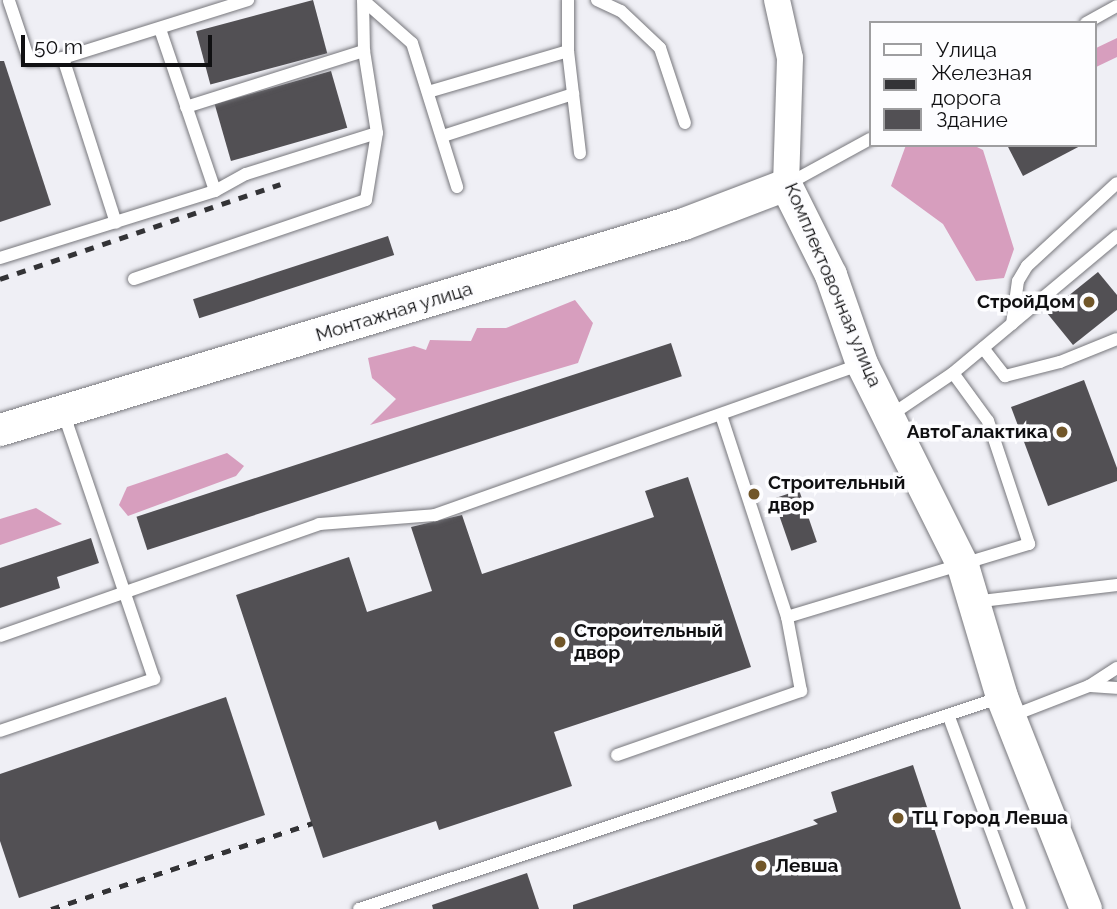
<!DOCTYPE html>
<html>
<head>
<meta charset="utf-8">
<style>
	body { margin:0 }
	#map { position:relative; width:1117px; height:909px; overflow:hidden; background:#efeff5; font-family:Raleway,sans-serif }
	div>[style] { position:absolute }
	.forest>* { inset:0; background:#d79ebe }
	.building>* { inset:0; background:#525054; transform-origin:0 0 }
	.roads { filter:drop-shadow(0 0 2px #77777c) drop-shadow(0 0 2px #77777c) }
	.service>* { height:12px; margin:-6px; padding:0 6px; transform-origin:6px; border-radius:6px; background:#fff }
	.minor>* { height:26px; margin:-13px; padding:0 13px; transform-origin:13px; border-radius:13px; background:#fff }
	.tertiary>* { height:32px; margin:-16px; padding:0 16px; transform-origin:16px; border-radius:16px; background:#fff }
	.rail>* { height:5px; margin-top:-2.5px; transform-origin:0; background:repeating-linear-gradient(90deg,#333336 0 9px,transparent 0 18px) }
	.dots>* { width:19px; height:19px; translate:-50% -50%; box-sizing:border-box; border:4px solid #fdfdff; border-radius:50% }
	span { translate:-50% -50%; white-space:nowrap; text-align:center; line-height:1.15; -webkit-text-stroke:7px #fdfdff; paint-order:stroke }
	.street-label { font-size:19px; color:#101012 }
	.poi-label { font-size:19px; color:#101012; font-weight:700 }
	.right { translate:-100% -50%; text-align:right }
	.left { translate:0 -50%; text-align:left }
	.legend { position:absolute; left:869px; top:21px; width:228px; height:126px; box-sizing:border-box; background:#fdfdff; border:2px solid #9e9ea0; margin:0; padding:9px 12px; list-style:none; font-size:21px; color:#101012 }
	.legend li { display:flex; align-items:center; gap:14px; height:35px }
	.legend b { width:35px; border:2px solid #9e9ea0 }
	.scale { position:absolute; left:21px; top:35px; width:191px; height:32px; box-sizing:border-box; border:4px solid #101012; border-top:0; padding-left:9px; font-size:21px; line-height:24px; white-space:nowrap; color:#101012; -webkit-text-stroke:5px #fdfdff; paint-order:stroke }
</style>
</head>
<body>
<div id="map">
	<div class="forest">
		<div style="clip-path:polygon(1117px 38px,1117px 57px,1094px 68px,1094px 49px)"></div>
		<div style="clip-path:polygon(906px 145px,973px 145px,983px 150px,1014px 249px,1004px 278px,976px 281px,943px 224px,891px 186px)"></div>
		<div style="clip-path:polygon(575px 300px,593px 323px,578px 363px,370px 425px,396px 399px,372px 378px,368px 358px,414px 346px,426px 350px,430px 340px,471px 341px,477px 328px,506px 328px)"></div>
		<div style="clip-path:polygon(227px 453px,244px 466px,236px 476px,128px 516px,119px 505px,127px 487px)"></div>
		<div style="clip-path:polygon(36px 508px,62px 524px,0 545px,0 519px)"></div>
	</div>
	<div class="building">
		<div style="left:313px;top:0;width:55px;height:121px;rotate:75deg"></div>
		<div style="clip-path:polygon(0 61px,4px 61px,51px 205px,0 222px)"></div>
		<div style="left:331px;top:71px;width:59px;height:121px;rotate:74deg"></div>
		<div style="clip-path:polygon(1007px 145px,1082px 145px,1023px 176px)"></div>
		<div style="left:388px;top:236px;width:20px;height:205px;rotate:72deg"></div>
		<div style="clip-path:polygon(1098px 272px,1117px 295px,1117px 310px,1073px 345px,1047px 313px)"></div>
		<div style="left:671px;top:343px;width:35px;height:562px;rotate:72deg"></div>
		<div style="clip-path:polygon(1084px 380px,1117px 468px,1117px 481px,1048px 506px,1011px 407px)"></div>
		<div style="clip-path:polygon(688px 477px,751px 667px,554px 732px,572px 786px,439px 830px,436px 821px,323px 858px,236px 595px,349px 557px,367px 612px,432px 591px,411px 527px,462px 515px,482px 574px,654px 517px,645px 491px)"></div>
		<div style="left:799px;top:490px;width:55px;height:27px;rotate:71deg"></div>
		<div style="clip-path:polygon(91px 538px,99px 563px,57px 577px,60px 588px,0 608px,0 568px)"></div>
		<div style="clip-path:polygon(226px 697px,265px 815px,19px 898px,0 841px,0 774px)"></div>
		<div style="clip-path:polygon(913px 765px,961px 909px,573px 909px,573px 905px,818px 824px,813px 820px,837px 812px,831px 792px)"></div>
		<div style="clip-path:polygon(527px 873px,539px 909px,433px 909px,432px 905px)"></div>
	</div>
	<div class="roads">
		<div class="service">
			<div style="left:363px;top:0;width:65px;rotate:41.3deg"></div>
			<div style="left:412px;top:43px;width:151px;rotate:72.6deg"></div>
			<div style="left:568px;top:0;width:51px;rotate:90deg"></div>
			<div style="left:568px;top:51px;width:103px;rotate:83.3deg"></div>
			<div style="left:597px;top:0;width:26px;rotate:25deg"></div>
			<div style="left:621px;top:11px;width:54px;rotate:43.5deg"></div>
			<div style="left:660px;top:48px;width:79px;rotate:71.6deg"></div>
			<div style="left:9px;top:1px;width:62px;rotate:71.3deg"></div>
			<div style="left:29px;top:60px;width:34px;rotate:-3deg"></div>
			<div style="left:63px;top:58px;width:194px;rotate:-17.4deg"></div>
			<div style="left:1086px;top:23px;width:35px;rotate:-29deg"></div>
			<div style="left:160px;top:29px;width:171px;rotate:71.2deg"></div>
			<div style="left:63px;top:58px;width:173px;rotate:72.2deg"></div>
			<div style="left:428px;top:92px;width:146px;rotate:-16.3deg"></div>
			<div style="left:186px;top:107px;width:187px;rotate:-17.5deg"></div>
			<div style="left:443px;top:136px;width:137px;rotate:-17.9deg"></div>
			<div style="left:786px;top:185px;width:96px;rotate:-28.7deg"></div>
			<div style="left:0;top:258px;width:225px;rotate:-17.3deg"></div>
			<div style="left:215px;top:191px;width:35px;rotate:-29deg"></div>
			<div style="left:246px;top:174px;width:137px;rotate:-17.4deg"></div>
			<div style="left:134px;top:279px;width:245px;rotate:-18.8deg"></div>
			<div style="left:366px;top:200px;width:68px;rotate:-80.7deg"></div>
			<div style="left:377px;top:133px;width:83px;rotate:-99deg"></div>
			<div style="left:364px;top:51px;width:51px;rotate:-91.1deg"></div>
			<div style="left:1012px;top:324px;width:43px;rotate:-82.1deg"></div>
			<div style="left:1018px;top:281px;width:17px;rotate:-59deg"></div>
			<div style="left:1027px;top:266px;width:122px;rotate:-42.7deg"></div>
			<div style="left:983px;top:348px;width:36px;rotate:52deg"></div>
			<div style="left:1005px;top:376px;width:57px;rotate:-14.3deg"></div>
			<div style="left:1060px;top:362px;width:61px;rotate:-22deg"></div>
			<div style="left:721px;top:415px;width:213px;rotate:71.9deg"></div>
			<div style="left:787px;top:617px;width:253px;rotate:-16.8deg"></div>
			<div style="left:1029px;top:544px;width:130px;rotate:-108.4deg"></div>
			<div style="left:988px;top:421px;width:59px;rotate:-126.1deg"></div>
			<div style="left:891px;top:415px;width:75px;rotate:-34.1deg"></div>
			<div style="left:953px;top:373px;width:214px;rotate:-39.9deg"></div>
			<div style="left:973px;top:602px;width:145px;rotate:-6.7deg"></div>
			<div style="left:0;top:636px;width:338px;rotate:-19.3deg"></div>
			<div style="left:319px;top:524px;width:116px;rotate:-4.4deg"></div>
			<div style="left:435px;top:515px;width:453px;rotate:-19.5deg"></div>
			<div style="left:1089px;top:686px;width:28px;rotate:4deg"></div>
			<div style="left:949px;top:717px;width:205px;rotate:69.7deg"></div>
			<div style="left:1009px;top:717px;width:86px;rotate:-21.2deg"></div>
			<div style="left:1089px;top:686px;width:33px;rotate:-33deg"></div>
			<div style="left:0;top:731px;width:163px;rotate:-18.7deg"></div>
			<div style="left:154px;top:679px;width:282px;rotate:-108.8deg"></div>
			<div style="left:617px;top:755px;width:195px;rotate:-19.2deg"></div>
			<div style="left:801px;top:691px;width:75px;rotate:-100.7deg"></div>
			<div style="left:359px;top:909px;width:677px;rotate:-18.25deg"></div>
		</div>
		<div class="minor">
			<div style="left:777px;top:0;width:59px;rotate:77.4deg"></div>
			<div style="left:790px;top:58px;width:127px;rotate:91.8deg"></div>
		</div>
		<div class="tertiary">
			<div style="left:0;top:430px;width:714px;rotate:-16.76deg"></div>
			<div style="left:684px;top:224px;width:109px;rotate:-20.9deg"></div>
			<div style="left:786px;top:185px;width:101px;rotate:63.4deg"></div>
			<div style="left:831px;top:275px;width:94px;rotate:70.8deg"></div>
			<div style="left:862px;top:364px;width:226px;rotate:63.4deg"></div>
			<div style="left:963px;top:566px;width:137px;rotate:73.4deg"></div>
			<div style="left:1002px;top:697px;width:228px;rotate:68.4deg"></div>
		</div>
	</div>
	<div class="rail">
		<div style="left:0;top:279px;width:296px;rotate:-18.7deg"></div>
		<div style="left:51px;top:909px;width:275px;rotate:-18.2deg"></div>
	</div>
	<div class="dots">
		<div style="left:1089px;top:302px;background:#715629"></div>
		<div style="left:1062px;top:432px;background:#715629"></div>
		<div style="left:754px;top:494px;background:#715629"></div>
		<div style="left:560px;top:642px;background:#715629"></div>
		<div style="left:898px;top:818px;background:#715629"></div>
		<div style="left:761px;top:866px;background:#715629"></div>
	</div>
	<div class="street-label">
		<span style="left:833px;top:285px;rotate:67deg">Комплектовочная улица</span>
		<span style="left:394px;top:312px;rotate:-17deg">Монтажная улица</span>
	</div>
	<div class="poi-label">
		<span class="right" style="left:1075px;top:302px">СтройДом</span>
		<span class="right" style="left:1048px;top:432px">АвтоГалактика</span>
		<span class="left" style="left:768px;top:494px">Строительный<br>двор</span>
		<span class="left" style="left:574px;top:642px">Стороительный<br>двор</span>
		<span class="left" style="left:912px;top:818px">ТЦ Город Левша</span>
		<span class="left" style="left:775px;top:866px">Левша</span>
	</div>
	<ul class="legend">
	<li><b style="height:9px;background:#fff"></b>Улица</li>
	<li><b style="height:9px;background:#333336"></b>Железная дорога</li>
	<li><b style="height:19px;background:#525054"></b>Здание</li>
	</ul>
	<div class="scale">50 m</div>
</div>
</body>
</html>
